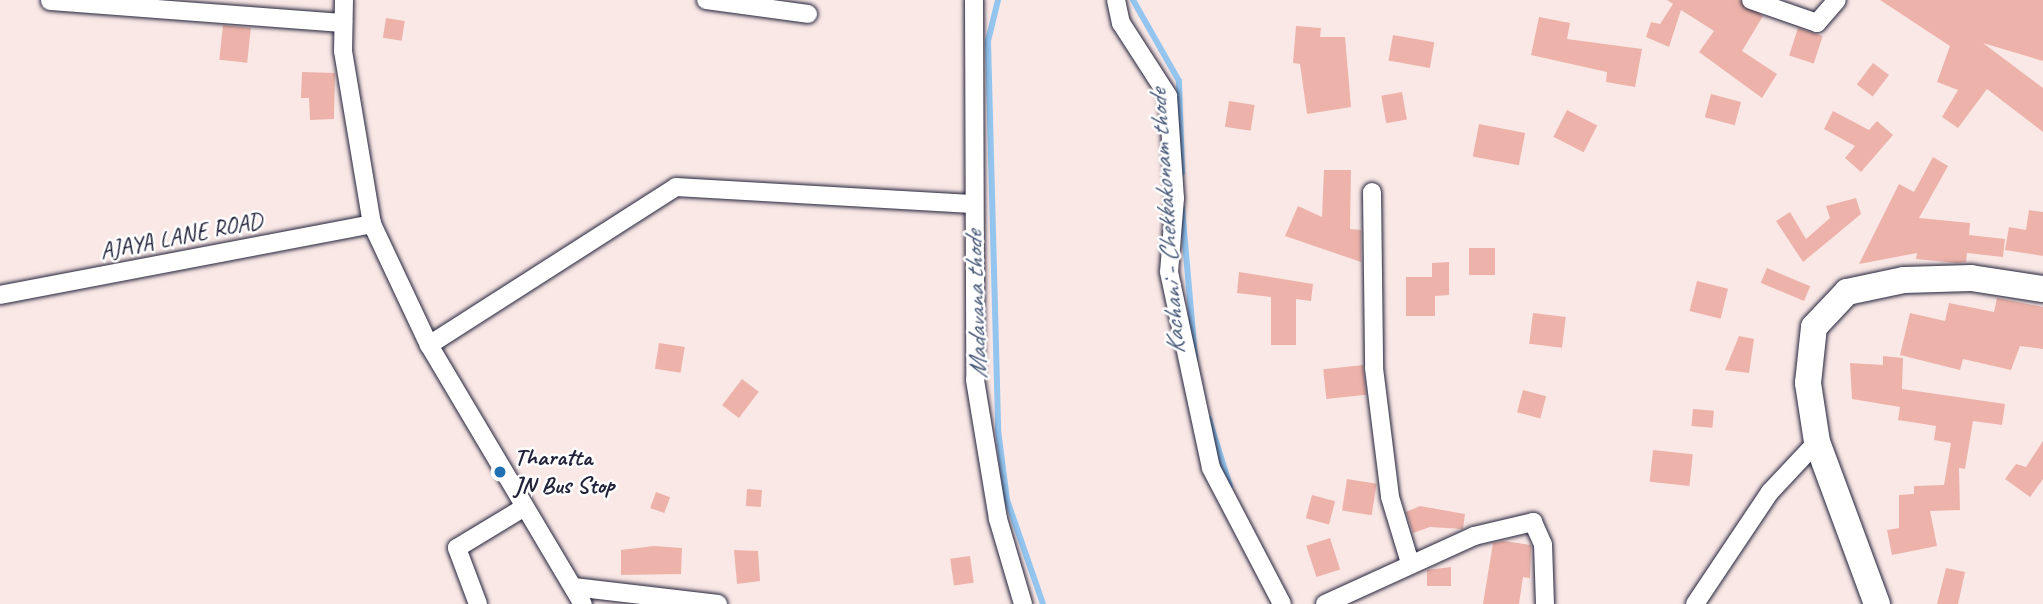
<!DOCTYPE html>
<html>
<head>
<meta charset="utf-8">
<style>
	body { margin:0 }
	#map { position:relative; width:2043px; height:604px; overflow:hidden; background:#fae8e6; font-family:Caveat,sans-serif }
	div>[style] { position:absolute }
	.stream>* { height:6px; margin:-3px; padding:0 3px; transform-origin:3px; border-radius:3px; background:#93c5ef }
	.building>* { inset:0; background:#edb3aa; transform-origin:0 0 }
	.roads { filter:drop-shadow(0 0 2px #22223b) drop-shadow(0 0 2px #22223b) }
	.minor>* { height:18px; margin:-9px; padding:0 9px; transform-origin:9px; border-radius:9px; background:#fff }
	.secondary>* { height:26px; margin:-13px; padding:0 13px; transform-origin:13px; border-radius:13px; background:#fff }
	.dots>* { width:19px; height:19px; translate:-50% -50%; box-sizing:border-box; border:4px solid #fff; border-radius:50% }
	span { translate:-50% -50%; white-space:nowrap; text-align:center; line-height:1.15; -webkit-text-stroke:5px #fff; paint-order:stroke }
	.street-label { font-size:24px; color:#22223b }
	.poi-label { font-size:24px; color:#22223b; font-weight:700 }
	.left { translate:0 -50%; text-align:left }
	.water-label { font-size:26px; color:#4a5b7a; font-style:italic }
</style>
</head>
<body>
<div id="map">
	<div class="stream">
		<div style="left:998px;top:0;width:42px;rotate:103.7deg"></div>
		<div style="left:988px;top:41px;width:389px;rotate:88.5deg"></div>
		<div style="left:998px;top:430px;width:71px;rotate:82.7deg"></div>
		<div style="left:1007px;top:500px;width:110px;rotate:70.9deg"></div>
		<div style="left:1133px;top:0;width:93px;rotate:60.4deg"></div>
		<div style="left:1179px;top:81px;width:92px;rotate:88.1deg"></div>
		<div style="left:1182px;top:208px;width:151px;rotate:85deg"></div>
		<div style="left:1209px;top:419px;width:70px;rotate:72.6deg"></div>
	</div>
	<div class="building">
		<div style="clip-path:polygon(1667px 0,1740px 0,1763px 16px,1742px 51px,1777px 74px,1762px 98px,1699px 52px,1714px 31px,1681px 10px,1669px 47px,1646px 37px,1651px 22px,1660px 24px,1673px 4px)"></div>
		<div style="clip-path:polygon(1880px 0,2043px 0,2043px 61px,1983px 43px,2043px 88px,2043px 132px,1987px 89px,1958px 128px,1942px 117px,1958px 90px,1937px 82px,1950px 46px)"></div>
		<div style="clip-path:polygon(1539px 17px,1570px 23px,1567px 39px,1642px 49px,1635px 87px,1606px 82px,1607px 72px,1531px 55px)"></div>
		<div style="left:386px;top:18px;width:19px;height:20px;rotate:9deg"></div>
		<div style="left:223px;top:25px;width:28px;height:35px;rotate:6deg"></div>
		<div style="clip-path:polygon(1296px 26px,1321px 28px,1320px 37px,1345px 37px,1351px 107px,1307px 114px,1300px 64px,1293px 63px)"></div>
		<div style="left:1798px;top:28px;width:26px;height:29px;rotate:18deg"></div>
		<div style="left:1393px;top:35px;width:42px;height:26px;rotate:10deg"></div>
		<div style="left:1873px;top:63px;width:20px;height:27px;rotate:37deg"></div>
		<div style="clip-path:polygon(302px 72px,335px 73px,334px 119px,310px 120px,309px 98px,301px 98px)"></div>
		<div style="left:1402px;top:92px;width:28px;height:21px;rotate:80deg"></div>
		<div style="left:1711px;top:94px;width:31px;height:24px;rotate:15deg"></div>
		<div style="left:1229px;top:101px;width:26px;height:26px;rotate:9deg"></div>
		<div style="left:1567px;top:110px;width:34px;height:30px;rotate:27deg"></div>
		<div style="clip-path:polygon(1833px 111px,1869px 130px,1877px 121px,1893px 135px,1861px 172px,1845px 158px,1855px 146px,1824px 129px)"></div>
		<div style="left:1479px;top:124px;width:47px;height:33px;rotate:11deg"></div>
		<div style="clip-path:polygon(1933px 157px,1948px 166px,1919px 218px,1970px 223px,1969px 235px,2005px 239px,2003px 257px,1967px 253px,1966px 262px,1957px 263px,1916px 259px,1917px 253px,1859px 264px,1899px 184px,1914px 192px)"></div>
		<div style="clip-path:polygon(1324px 170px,1351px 170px,1350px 229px,1361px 230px,1361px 262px,1285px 236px,1298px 206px,1322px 217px)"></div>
		<div style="clip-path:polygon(1856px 198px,1861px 214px,1803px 262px,1776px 221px,1790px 212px,1806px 239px,1830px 218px,1826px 206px)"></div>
		<div style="clip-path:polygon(2029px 210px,2043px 212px,2043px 256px,2005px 250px,2009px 227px,2026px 230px)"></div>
		<div style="left:1469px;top:248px;width:26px;height:27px"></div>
		<div style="clip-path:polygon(1449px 262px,1449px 295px,1435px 296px,1435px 316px,1406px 316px,1406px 277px,1432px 277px,1432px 263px)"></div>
		<div style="left:1767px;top:268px;width:47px;height:16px;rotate:23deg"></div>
		<div style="clip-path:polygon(1239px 272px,1313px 284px,1311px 301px,1296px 299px,1296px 345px,1271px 345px,1271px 297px,1237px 293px)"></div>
		<div style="left:1697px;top:281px;width:32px;height:31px;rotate:14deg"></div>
		<div style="clip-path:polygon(1997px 298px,2043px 307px,2043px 349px,2020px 346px,2011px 370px,1963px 359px,1960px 370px,1900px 355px,1910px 313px,1945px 321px,1949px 303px,1994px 312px)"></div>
		<div style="left:1533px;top:313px;width:33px;height:31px;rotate:7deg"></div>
		<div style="clip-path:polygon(1739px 336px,1754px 339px,1749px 373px,1725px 370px)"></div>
		<div style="left:659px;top:343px;width:26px;height:26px;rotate:9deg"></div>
		<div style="clip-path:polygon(1883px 356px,1903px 358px,1902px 389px,2005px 404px,2002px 425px,1973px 421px,1965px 469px,1959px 468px,1960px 510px,1930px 511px,1937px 546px,1892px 555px,1887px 530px,1899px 528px,1899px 495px,1914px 494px,1914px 486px,1944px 485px,1951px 443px,1934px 440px,1936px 426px,1898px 420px,1900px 407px,1852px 399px,1850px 363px,1883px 365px)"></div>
		<div style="left:1363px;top:365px;width:30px;height:40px;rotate:84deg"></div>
		<div style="left:742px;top:379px;width:21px;height:33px;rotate:37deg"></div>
		<div style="left:1523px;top:390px;width:24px;height:23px;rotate:15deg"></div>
		<div style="left:1693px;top:409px;width:21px;height:17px;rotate:5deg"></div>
		<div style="clip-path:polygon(2043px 441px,2043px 479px,2030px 497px,2005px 479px,2016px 464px,2026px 467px)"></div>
		<div style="left:1653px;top:450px;width:40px;height:32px;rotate:6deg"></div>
		<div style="left:1347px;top:479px;width:30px;height:32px;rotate:9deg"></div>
		<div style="left:747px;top:489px;width:15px;height:17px;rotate:4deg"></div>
		<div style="left:656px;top:492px;width:15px;height:17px;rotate:20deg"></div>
		<div style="left:1312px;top:495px;width:24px;height:24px;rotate:15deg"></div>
		<div style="clip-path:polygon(1420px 506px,1465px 514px,1463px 529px,1430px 527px,1413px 533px,1406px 512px)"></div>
		<div style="left:1330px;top:538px;width:33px;height:25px;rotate:72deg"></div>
		<div style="clip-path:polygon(1504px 541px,1531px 545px,1530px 578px,1523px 577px,1519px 604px,1483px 604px,1493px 543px)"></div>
		<div style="clip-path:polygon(654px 546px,682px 548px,681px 574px,621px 575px,621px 550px)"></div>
		<div style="clip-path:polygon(734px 550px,758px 551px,760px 581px,737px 584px)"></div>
		<div style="left:970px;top:556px;width:27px;height:20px;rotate:82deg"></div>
		<div style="clip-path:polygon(1451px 567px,1451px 586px,1427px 586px,1427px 570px)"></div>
		<div style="clip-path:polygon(1946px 568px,1965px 572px,1958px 604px,1937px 604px)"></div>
	</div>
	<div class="roads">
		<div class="minor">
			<div style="left:344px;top:0;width:51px;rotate:91.1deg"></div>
			<div style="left:343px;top:51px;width:175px;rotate:80.5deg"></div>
			<div style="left:372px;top:224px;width:134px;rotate:64.8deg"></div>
			<div style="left:429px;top:345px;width:301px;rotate:59.3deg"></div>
			<div style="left:706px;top:0;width:103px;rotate:7.8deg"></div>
			<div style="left:974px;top:0;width:380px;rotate:89.8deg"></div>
			<div style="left:975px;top:380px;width:141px;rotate:80.6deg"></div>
			<div style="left:998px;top:519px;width:89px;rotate:73.6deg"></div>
			<div style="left:1116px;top:0;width:24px;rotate:78deg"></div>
			<div style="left:1121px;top:23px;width:87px;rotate:57.2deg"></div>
			<div style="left:1168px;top:96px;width:102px;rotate:86.1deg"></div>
			<div style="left:1175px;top:198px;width:74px;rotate:94.6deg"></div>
			<div style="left:1169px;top:272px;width:200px;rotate:77.9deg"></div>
			<div style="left:1211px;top:468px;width:153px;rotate:62.4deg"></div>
			<div style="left:1751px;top:0;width:70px;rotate:19.2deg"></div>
			<div style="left:1817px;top:23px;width:30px;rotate:-49deg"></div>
			<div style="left:50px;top:1px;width:294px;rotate:4.3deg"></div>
			<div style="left:1372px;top:192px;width:176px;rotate:89.3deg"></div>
			<div style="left:1374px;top:368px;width:130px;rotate:82.9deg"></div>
			<div style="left:1390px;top:497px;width:69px;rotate:73.1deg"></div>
			<div style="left:0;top:295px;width:379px;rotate:-10.8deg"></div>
			<div style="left:429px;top:345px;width:293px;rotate:-32.6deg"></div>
			<div style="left:676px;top:187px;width:296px;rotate:3.3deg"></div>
			<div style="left:574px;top:587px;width:145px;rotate:6.7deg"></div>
			<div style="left:478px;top:604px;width:60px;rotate:-110.6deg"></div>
			<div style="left:457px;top:548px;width:77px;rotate:-31.2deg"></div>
			<div style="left:1325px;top:604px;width:164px;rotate:-24.5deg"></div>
			<div style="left:1474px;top:536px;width:61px;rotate:-13.3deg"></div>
			<div style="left:1533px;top:522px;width:24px;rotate:66deg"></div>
			<div style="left:1543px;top:544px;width:60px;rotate:88.1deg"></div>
			<div style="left:1695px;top:604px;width:135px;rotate:-56.2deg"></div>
			<div style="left:1770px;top:492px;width:69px;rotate:-46.8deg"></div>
		</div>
		<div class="secondary">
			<div style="left:1877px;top:604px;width:173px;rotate:-110.3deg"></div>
			<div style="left:1817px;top:442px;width:60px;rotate:-98.7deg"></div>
			<div style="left:1808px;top:383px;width:56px;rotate:-83.9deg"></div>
			<div style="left:1814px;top:327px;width:48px;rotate:-46.7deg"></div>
			<div style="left:1847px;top:292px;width:58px;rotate:-11.9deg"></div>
			<div style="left:1904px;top:280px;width:67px;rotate:-1.7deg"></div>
			<div style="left:1971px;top:278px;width:73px;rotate:8.7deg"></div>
		</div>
	</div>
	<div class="dots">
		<div style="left:500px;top:472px;background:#1f6fb2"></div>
	</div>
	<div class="street-label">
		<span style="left:181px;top:236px;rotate:-11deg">AJAYA LANE ROAD</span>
	</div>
	<div class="poi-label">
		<span class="left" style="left:514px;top:472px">Tharatta<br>JN Bus Stop</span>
	</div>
	<div class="water-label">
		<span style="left:1167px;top:222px;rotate:-94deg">Kachani - Chekkakonam thode</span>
		<span style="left:976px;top:305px;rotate:-92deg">Madavana thode</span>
	</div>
</div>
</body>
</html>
